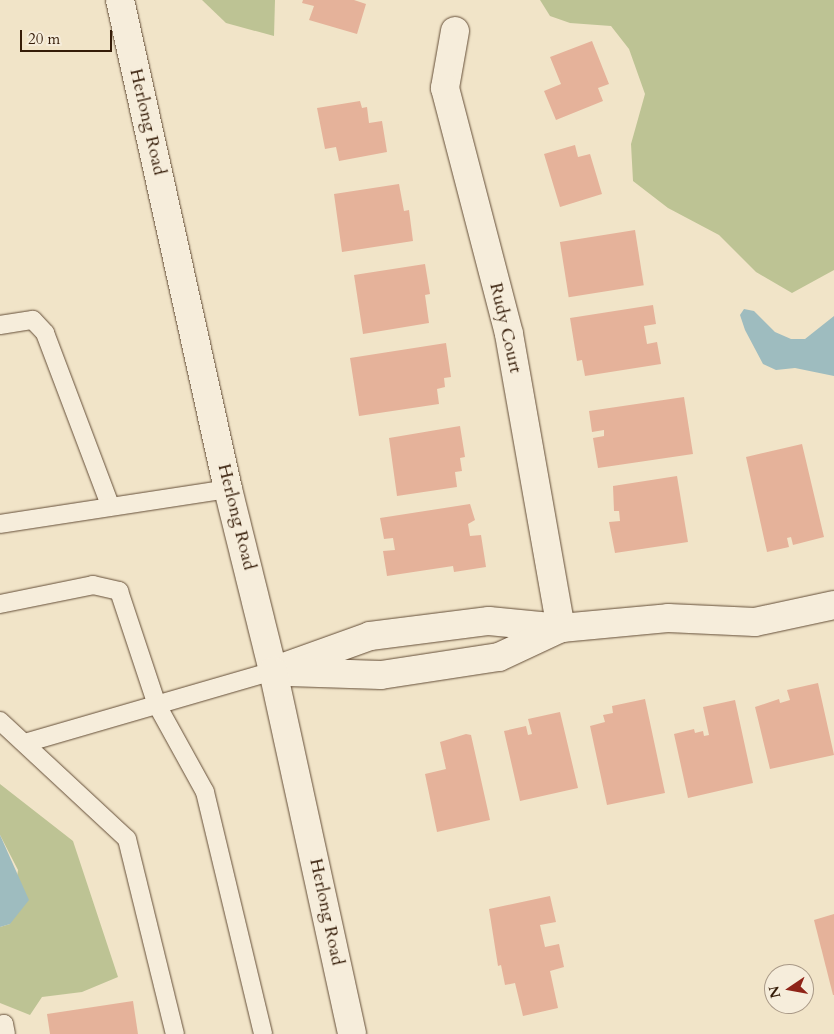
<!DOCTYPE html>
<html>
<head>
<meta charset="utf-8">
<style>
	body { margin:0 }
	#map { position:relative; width:834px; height:1034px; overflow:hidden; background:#f1e4c8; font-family:Cardo,serif }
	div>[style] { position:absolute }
	.green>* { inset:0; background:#bdc394 }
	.water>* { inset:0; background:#9ebcbf }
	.building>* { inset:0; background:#e5b29a; transform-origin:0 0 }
	.roads { filter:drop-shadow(0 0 1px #644e38) drop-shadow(0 0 1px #644e38) }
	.lane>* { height:18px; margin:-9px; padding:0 9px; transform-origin:9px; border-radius:9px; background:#f6eddb }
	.street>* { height:28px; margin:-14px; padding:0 14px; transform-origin:14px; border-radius:14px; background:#f6eddb }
	.secondary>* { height:28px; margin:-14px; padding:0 14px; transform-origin:14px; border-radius:14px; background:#f6eddb }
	span { translate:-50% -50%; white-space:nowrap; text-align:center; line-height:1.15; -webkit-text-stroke:4px #f6eddb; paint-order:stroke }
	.street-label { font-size:18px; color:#351c08 }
	.north { position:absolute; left:764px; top:964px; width:50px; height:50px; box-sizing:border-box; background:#f6eddb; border:1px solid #a99987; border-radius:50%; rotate:258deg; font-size:14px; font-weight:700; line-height:20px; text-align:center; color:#351c08 }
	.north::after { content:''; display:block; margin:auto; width:18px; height:22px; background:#8f2418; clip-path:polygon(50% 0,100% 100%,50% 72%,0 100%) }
	.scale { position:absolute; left:20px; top:30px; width:92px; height:22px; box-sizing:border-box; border:2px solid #351c08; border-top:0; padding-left:6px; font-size:15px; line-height:18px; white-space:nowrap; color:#351c08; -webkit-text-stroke:4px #f6eddb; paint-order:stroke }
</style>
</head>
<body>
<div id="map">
	<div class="green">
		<div style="clip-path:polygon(202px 0,275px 0,274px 36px,226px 23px)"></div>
		<div style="clip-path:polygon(540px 0,834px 0,834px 270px,792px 293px,756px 272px,719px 235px,668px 208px,633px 181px,631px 144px,645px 94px,629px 49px,611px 26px,570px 23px,550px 16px)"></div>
		<div style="clip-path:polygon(0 784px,73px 841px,118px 977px,82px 992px,42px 997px,30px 1015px,0 1003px,0 927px,10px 924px,18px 870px,0 835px)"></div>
	</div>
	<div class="water">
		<div style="clip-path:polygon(744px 309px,754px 311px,775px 332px,791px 339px,805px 339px,834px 316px,834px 376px,795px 368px,776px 370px,763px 364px,745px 330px,740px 315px)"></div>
		<div style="clip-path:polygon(0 835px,29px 900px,10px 924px,0 927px)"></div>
	</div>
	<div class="building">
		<div style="clip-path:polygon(303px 0,354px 0,366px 4px,357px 34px,309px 20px,314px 6px,302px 3px)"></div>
		<div style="clip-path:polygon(592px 41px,609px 84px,598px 88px,603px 101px,556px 120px,544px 91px,561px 84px,550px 57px)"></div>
		<div style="clip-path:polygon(360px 101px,362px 108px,367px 107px,369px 123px,382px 121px,387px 152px,339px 161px,336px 147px,325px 149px,317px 108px)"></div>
		<div style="clip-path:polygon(575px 145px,578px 157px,590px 154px,602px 194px,560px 207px,544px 154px)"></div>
		<div style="clip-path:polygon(399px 184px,404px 211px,409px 210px,413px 241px,342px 252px,334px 194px)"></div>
		<div style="left:635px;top:230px;width:56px;height:76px;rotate:81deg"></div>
		<div style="clip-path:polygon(425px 264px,430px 294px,425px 295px,429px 323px,363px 334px,354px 275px)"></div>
		<div style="clip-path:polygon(653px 305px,656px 324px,644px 326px,647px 344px,657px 342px,661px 364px,585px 376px,582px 360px,577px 361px,570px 318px)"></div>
		<div style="clip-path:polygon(446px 343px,451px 377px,444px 378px,445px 387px,437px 389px,439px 404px,359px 416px,350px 358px)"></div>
		<div style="clip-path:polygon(684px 397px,693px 454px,598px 468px,593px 438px,604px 436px,604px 430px,592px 432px,589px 411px)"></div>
		<div style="clip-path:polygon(460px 426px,465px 457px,460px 458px,462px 471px,455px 472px,457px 487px,397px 496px,389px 438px)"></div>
		<div style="clip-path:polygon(802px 444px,824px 537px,793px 545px,791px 537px,787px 538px,789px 547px,767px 552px,746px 457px)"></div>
		<div style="clip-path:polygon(677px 476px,688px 542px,615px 553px,609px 522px,620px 521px,619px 511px,614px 511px,613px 486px)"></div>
		<div style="clip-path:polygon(470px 504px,475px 520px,468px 524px,470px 536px,481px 535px,486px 567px,454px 572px,453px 566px,387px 576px,383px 551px,395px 550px,393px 538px,384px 539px,380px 518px)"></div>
		<div style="clip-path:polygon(818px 683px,834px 755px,770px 769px,755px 707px,779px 699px,780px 703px,790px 700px,787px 690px)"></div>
		<div style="clip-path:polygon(645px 699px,665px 793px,607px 805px,590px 726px,605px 722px,603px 715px,613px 713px,612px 706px)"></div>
		<div style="clip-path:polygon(735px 700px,753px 783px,688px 798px,674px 734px,694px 729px,695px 733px,703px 731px,704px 736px,709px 735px,703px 707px)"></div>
		<div style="clip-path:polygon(560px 712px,578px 788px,520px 801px,504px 731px,526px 726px,528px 735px,532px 734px,528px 719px)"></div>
		<div style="clip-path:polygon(466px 734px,471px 735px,490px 820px,437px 832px,425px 774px,446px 769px,440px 742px)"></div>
		<div style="clip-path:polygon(550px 896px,556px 922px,540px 925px,545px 947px,559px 944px,564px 967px,550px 971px,558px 1008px,523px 1016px,515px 983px,505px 985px,501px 965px,498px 966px,489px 909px)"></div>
		<div style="clip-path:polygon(834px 914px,834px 995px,833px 995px,814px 920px)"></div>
		<div style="clip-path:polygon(133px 1001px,138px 1034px,50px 1034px,47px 1014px)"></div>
	</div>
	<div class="roads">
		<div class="lane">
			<div style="left:0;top:325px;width:33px;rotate:-9deg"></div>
			<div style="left:33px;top:320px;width:18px;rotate:47deg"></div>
			<div style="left:45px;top:333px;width:184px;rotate:69.3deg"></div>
			<div style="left:0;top:524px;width:231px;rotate:-8.7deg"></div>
			<div style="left:0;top:604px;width:95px;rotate:-11.5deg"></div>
			<div style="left:93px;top:585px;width:27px;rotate:13deg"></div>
			<div style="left:119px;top:591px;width:120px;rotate:71.6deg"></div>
			<div style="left:157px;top:705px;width:99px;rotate:61.1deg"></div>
			<div style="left:205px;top:792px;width:249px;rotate:76.5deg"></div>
			<div style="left:0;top:721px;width:173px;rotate:42.9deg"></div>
			<div style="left:127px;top:839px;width:201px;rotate:76.2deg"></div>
			<div style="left:25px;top:743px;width:258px;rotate:-16.2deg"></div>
			<div style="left:0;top:1025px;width:4px;rotate:-14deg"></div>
			<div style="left:4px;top:1024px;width:10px;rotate:79deg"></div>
		</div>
		<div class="street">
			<div style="left:455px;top:31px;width:58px;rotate:100deg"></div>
			<div style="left:445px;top:88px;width:254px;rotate:75.4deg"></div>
			<div style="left:509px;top:334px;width:299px;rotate:80deg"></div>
			<div style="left:273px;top:671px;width:103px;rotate:-19.8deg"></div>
			<div style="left:370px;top:636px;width:120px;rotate:-7.2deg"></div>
			<div style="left:489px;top:621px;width:72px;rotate:5.6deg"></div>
			<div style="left:561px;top:628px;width:107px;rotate:-5.3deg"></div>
			<div style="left:668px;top:618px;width:87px;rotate:2.6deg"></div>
			<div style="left:755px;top:622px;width:81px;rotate:-12.1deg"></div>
			<div style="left:288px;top:672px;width:93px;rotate:1.8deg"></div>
			<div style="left:381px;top:675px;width:119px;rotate:-8.7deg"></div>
			<div style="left:499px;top:657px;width:66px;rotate:-25deg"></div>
		</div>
		<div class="secondary">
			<div style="left:120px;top:0;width:501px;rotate:77.55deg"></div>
			<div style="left:228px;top:489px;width:187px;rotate:76.1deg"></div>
			<div style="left:273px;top:671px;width:371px;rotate:77.7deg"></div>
		</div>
	</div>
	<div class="street-label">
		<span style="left:147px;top:122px;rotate:77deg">Herlong Road</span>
		<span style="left:505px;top:328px;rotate:77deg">Rudy Court</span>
		<span style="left:236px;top:517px;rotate:76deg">Herlong Road</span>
		<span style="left:326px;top:912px;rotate:78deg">Herlong Road</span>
	</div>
	<div class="north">N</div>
	<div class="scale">20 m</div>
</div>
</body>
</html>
